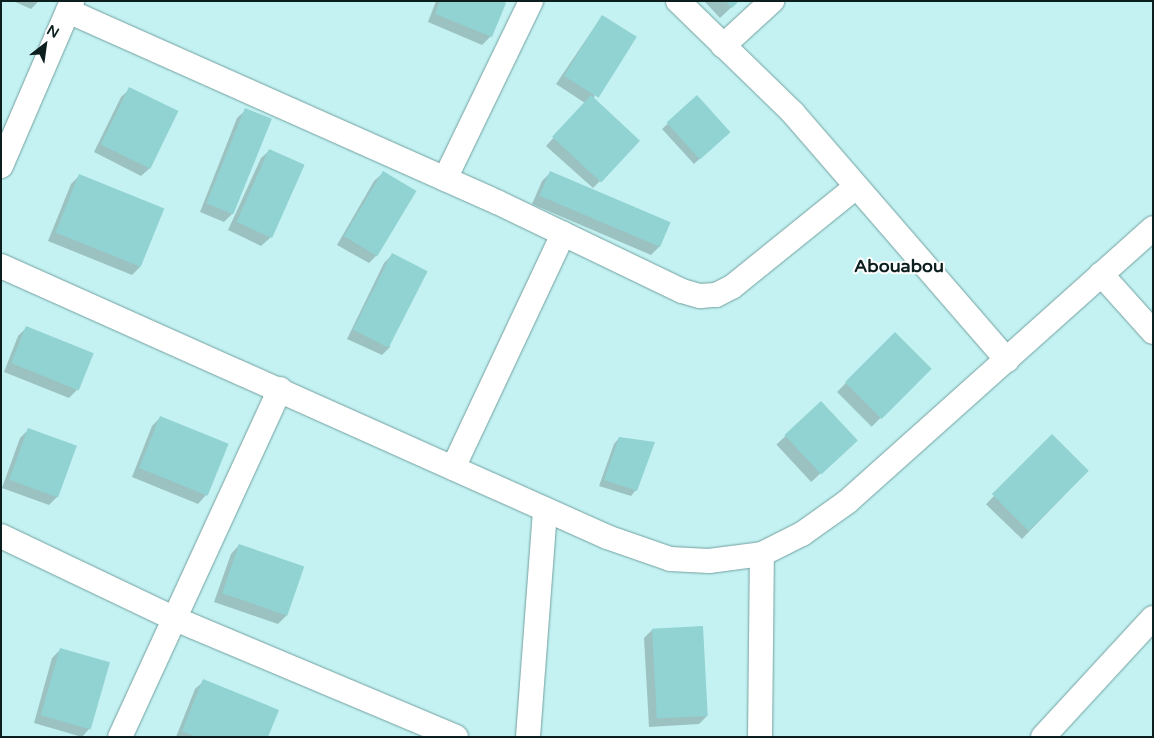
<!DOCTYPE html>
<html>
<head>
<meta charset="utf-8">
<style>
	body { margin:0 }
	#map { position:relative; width:1154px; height:738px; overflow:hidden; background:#c4f2f2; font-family:"Varela Round",sans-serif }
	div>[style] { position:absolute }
	.shadow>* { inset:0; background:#0003; transform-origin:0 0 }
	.building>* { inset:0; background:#91d2d2; transform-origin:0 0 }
	.roads { filter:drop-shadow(0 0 1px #739f9f) drop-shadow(0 0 1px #739f9f) }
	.minor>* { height:24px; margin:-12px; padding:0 12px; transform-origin:12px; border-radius:12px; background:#fff }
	span { translate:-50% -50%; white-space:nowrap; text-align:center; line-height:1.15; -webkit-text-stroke:4px #fff; paint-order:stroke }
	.quarter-label { font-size:18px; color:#0c1e1e; font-weight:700 }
	.frame { position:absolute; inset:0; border:2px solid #0c1e1e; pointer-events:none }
	.north { position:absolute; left:20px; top:20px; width:50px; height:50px; -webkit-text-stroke:4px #fff; paint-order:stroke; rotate:30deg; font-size:14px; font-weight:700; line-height:20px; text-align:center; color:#0c1e1e }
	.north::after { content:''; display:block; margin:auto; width:18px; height:22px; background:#0c1e1e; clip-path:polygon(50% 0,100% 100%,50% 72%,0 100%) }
</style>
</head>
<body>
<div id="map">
	<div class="shadow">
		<div style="clip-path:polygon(13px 1px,39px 1px,31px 9px)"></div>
		<div style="clip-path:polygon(436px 1px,499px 1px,491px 36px,482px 45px,428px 22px)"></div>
		<div style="clip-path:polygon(704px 1px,738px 1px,720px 18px)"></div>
		<div style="clip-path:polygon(602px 16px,594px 100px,601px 180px,593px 188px,546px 146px,585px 103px,556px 84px)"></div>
		<div style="clip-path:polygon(130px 89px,150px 168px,141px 176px,94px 152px,121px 97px)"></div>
		<div style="clip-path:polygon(697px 97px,723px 137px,694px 164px,662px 129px)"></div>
		<div style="clip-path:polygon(246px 110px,270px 119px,232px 214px,224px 222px,200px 212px,237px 118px)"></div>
		<div style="clip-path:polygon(270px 150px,303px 166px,270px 238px,261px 246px,228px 230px,261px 158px)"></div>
		<div style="clip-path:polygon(551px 172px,660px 246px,651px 255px,532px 204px,542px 181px)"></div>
		<div style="clip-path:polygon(383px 173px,377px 255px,369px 263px,337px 245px,374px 181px)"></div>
		<div style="clip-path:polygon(80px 175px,140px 267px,132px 275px,48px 241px,71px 184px)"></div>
		<div style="clip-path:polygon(392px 255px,390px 347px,382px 355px,347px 339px,384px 263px)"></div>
		<div style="clip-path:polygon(27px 327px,77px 390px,69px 398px,4px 372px,18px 336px)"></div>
		<div style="left:895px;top:334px;width:49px;height:82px;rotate:45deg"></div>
		<div style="left:821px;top:403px;width:51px;height:61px;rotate:47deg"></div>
		<div style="clip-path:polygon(161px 417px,206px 495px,198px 504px,132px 477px,152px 426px)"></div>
		<div style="clip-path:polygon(29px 429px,75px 447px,57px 497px,49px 505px,2px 488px,20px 438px)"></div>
		<div style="left:1052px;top:436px;width:50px;height:95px;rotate:44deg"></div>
		<div style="clip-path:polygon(619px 438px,636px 490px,631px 496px,599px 486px,614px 444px)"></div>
		<div style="clip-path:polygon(239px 545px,302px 567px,286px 616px,278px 624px,214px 602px,231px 554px)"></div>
		<div style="clip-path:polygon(652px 630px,707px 716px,699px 724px,649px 727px,644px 638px)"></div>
		<div style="clip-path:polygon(60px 650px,90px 728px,82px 737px,34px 723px,52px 658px)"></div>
		<div style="clip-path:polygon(204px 681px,267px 737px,176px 737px,195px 689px)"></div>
	</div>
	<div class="building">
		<div style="clip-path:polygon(440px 1px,503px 1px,506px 3px,492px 37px,435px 14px)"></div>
		<div style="clip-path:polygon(725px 1px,739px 1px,732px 8px)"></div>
		<div style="left:602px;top:15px;width:41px;height:72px;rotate:32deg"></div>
		<div style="left:129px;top:87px;width:55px;height:64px;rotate:26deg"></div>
		<div style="left:591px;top:95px;width:67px;height:57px;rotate:43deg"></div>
		<div style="left:697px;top:95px;width:50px;height:41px;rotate:48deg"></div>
		<div style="left:245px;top:108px;width:29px;height:103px;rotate:22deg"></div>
		<div style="left:269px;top:149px;width:39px;height:80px;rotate:24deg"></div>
		<div style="left:383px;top:171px;width:39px;height:76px;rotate:31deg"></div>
		<div style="left:550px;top:171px;width:131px;height:27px;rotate:23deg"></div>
		<div style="left:79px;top:174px;width:92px;height:63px;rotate:22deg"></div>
		<div style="left:392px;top:253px;width:40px;height:86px;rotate:27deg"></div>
		<div style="left:26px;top:326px;width:73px;height:40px;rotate:22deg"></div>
		<div style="left:895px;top:332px;width:52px;height:71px;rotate:45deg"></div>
		<div style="left:821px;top:401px;width:54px;height:50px;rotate:47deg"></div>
		<div style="left:160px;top:416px;width:74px;height:56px;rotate:22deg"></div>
		<div style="left:28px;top:428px;width:52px;height:55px;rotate:20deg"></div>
		<div style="left:1052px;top:434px;width:52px;height:85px;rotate:45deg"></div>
		<div style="clip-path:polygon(619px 437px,655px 442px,637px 491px,604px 480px)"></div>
		<div style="left:239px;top:544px;width:69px;height:52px;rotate:19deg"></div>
		<div style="left:703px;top:626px;width:90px;height:51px;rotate:87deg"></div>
		<div style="left:60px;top:648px;width:52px;height:70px;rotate:16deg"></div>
		<div style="clip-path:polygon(203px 679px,279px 710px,268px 737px,196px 737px,182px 731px)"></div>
	</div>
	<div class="roads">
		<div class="minor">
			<div style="left:678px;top:1px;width:161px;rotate:44.2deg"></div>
			<div style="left:793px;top:113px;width:327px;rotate:49.1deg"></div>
			<div style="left:68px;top:11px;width:470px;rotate:24deg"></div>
			<div style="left:497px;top:202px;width:205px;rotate:25.7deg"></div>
			<div style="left:682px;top:291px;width:19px;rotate:16deg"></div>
			<div style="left:700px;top:296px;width:16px;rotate:-4deg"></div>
			<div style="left:716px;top:295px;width:18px;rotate:-27deg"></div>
			<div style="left:732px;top:287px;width:159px;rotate:-38.9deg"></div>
			<div style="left:723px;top:46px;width:67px;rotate:-42.6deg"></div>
			<div style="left:1px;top:166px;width:180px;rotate:-66.7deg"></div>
			<div style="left:445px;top:179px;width:198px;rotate:-64.2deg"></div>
			<div style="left:1px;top:266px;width:664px;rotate:24.09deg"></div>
			<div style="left:607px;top:537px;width:67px;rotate:19.2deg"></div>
			<div style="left:670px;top:559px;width:39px;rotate:3deg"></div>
			<div style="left:709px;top:561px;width:53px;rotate:-7.5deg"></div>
			<div style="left:762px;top:554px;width:45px;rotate:-26.6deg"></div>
			<div style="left:802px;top:534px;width:55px;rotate:-35.4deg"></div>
			<div style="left:847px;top:502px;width:411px;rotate:-41.8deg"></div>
			<div style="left:1101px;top:274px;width:78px;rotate:48.1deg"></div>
			<div style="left:453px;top:468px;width:259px;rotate:-64.8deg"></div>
			<div style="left:1px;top:536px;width:191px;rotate:25.5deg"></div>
			<div style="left:173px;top:618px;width:307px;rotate:22.8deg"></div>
			<div style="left:120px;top:737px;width:383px;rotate:-65.3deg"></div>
			<div style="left:528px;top:737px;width:228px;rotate:-85.7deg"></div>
			<div style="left:760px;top:737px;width:183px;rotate:-89.4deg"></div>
			<div style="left:1043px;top:737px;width:162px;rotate:-47.3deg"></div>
		</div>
	</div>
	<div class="quarter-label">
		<span style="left:899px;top:266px">Abouabou</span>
	</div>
	<div class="frame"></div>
	<div class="north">N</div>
</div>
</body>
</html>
